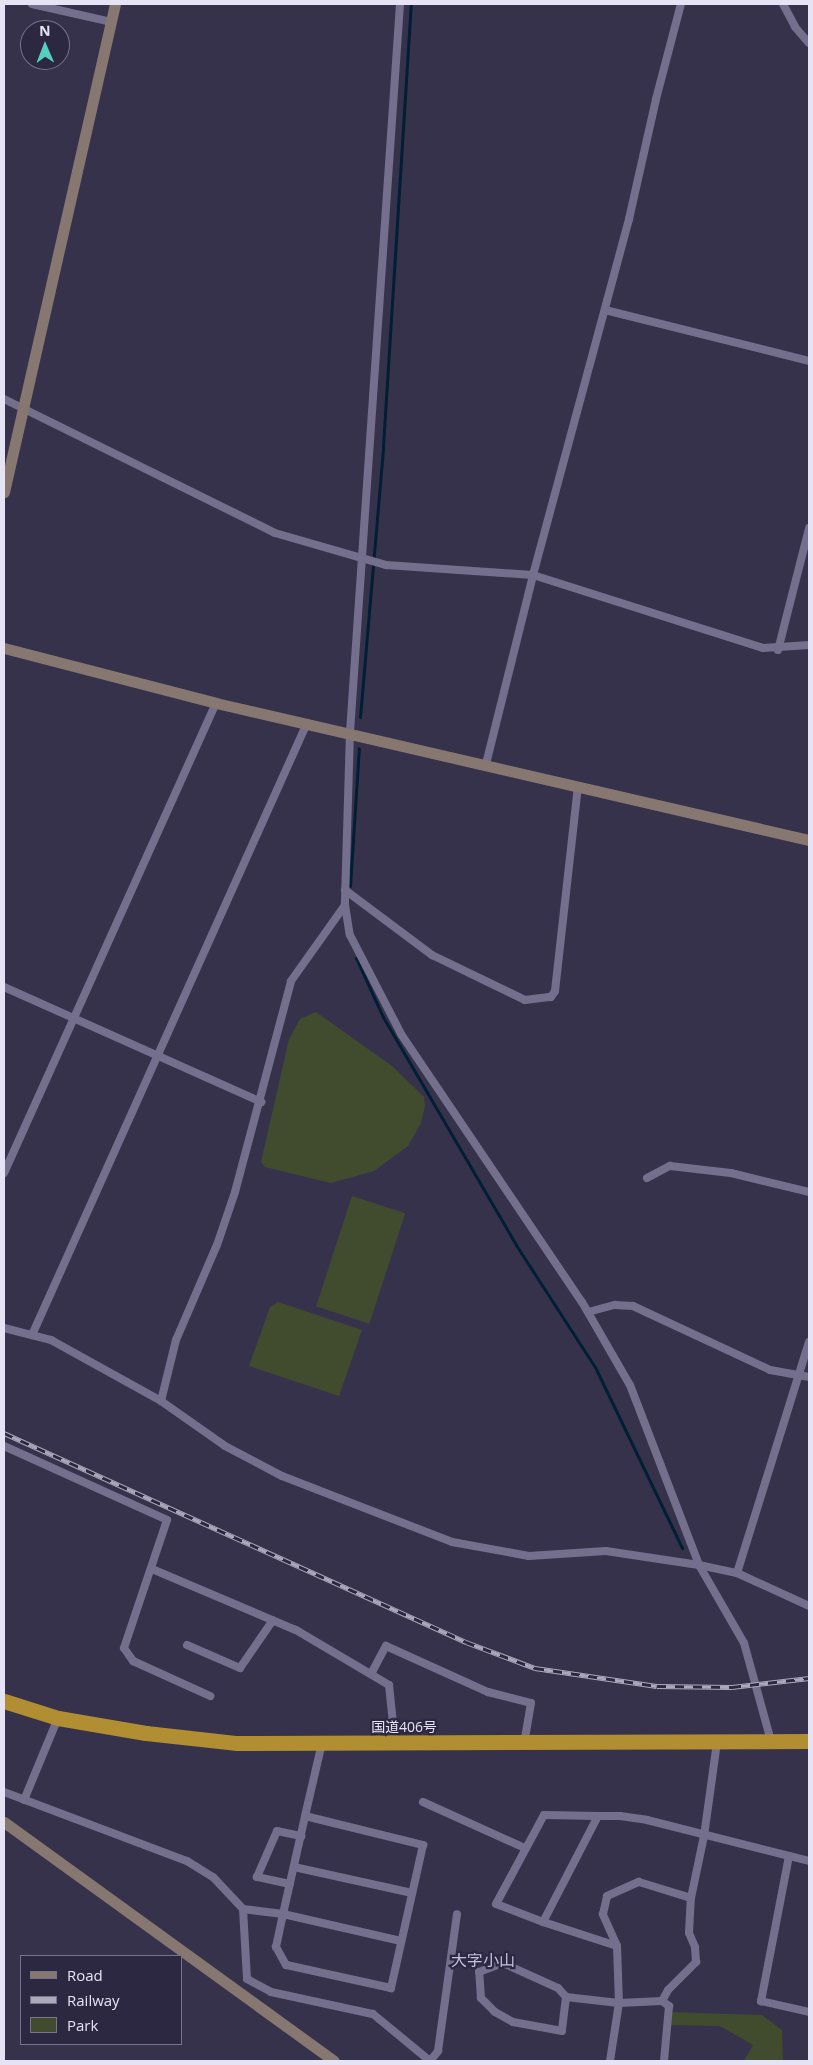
<!DOCTYPE html>
<html>
<head>
<meta charset="utf-8">
<style>
	body { margin:0 }
	#map { position:relative; width:813px; height:2065px; overflow:hidden; background:#37324c; font-family:"Open Sans","Noto Sans JP",sans-serif }
	div>[style] { position:absolute }
	.green>* { inset:0; background:#414c2f; transform-origin:0 0 }
	.stream>* { height:3px; margin:-1.5px; padding:0 1.5px; transform-origin:1.5px; border-radius:1.5px; background:#001f34 }
	.street>* { height:8px; margin:-4px; padding:0 4px; transform-origin:4px; border-radius:4px; background:#746f8d }
	.secondary>* { height:11px; margin:-5.5px; padding:0 5.5px; transform-origin:5.5px; border-radius:5.5px; background:#867871 }
	.highway>* { height:15px; margin:-7.5px; padding:0 7.5px; transform-origin:7.5px; border-radius:7.5px; background:#b08e31 }
	.rail>* { height:5px; margin-top:-2.5px; transform-origin:0; background:repeating-linear-gradient(90deg,#2d2841 0 9px,#aca8bc 0 18px); box-sizing:border-box; border-block:1px solid #aca8bc }
	span { translate:-50% -50%; white-space:nowrap; text-align:center; line-height:1.15; -webkit-text-stroke:4.5px #2d2841; paint-order:stroke }
	.street-label { font-size:14px; color:#e6e3f4 }
	.quarter-label { font-size:16px; color:#c4bfdf }
	.frame { position:absolute; inset:0; border:5px solid #e6e3f4; pointer-events:none }
	.legend { position:absolute; left:20px; top:1955px; width:162px; height:90px; box-sizing:border-box; background:#2d2841; border:1px solid #777389; margin:0; padding:6px 9px; list-style:none; font-size:15px; color:#e6e3f4 }
	.legend li { display:flex; align-items:center; gap:10px; height:25px }
	.legend b { width:25px; border:1px solid #777389 }
	.north { position:absolute; left:20px; top:20px; width:50px; height:50px; box-sizing:border-box; background:#2d2841; border:1px solid #777389; border-radius:50%; rotate:359deg; font-size:14px; font-weight:700; line-height:20px; text-align:center; color:#e6e3f4 }
	.north::after { content:''; display:block; margin:auto; width:18px; height:22px; background:#57cec2; clip-path:polygon(50% 0,100% 100%,50% 72%,0 100%) }
</style>
</head>
<body>
<div id="map">
	<div class="green">
		<div style="clip-path:polygon(316px 1012px,392px 1066px,424px 1097px,425px 1106px,421px 1123px,408px 1146px,374px 1171px,331px 1183px,265px 1167px,261px 1162px,289px 1039px,300px 1019px)"></div>
		<div style="left:352px;top:1196px;width:56px;height:116px;rotate:18deg"></div>
		<div style="clip-path:polygon(278px 1302px,362px 1330px,339px 1396px,249px 1366px,270px 1307px)"></div>
		<div style="clip-path:polygon(669px 2012px,762px 2015px,782px 2030px,783px 2061px,744px 2061px,753px 2045px,720px 2026px,669px 2025px)"></div>
	</div>
	<div class="stream">
		<div style="left:360px;top:717px;width:272px;rotate:-85.1deg"></div>
		<div style="left:383px;top:446px;width:443px;rotate:-86.4deg"></div>
		<div style="left:350px;top:886px;width:138px;rotate:-86.3deg"></div>
		<div style="left:356px;top:958px;width:65px;rotate:65.4deg"></div>
		<div style="left:383px;top:1017px;width:264px;rotate:59.7deg"></div>
		<div style="left:516px;top:1245px;width:145px;rotate:57.1deg"></div>
		<div style="left:595px;top:1367px;width:201px;rotate:64.3deg"></div>
	</div>
	<div class="street">
		<div style="left:32px;top:4px;width:81px;rotate:12.8deg"></div>
		<div style="left:400px;top:4px;width:730px;rotate:93.93deg"></div>
		<div style="left:350px;top:732px;width:173px;rotate:91.7deg"></div>
		<div style="left:345px;top:905px;width:30px;rotate:81deg"></div>
		<div style="left:350px;top:935px;width:111px;rotate:62.7deg"></div>
		<div style="left:401px;top:1034px;width:323px;rotate:56deg"></div>
		<div style="left:582px;top:1302px;width:96px;rotate:60deg"></div>
		<div style="left:630px;top:1385px;width:193px;rotate:69deg"></div>
		<div style="left:699px;top:1565px;width:90px;rotate:60deg"></div>
		<div style="left:744px;top:1643px;width:102px;rotate:74.6deg"></div>
		<div style="left:783px;top:4px;width:26px;rotate:62deg"></div>
		<div style="left:795px;top:27px;width:21px;rotate:49deg"></div>
		<div style="left:605px;top:310px;width:210px;rotate:14deg"></div>
		<div style="left:4px;top:399px;width:302px;rotate:26.3deg"></div>
		<div style="left:275px;top:533px;width:116px;rotate:16.1deg"></div>
		<div style="left:386px;top:565px;width:147px;rotate:3.9deg"></div>
		<div style="left:533px;top:575px;width:241px;rotate:17.6deg"></div>
		<div style="left:763px;top:648px;width:46px;rotate:-3.7deg"></div>
		<div style="left:778px;top:650px;width:126px;rotate:-75.7deg"></div>
		<div style="left:486px;top:764px;width:195px;rotate:-76deg"></div>
		<div style="left:533px;top:575px;width:369px;rotate:-74.9deg"></div>
		<div style="left:629px;top:219px;width:123px;rotate:-77.3deg"></div>
		<div style="left:656px;top:99px;width:98px;rotate:-75.3deg"></div>
		<div style="left:345px;top:890px;width:109px;rotate:36.8deg"></div>
		<div style="left:432px;top:955px;width:103px;rotate:25.8deg"></div>
		<div style="left:525px;top:1000px;width:26px;rotate:-7deg"></div>
		<div style="left:551px;top:997px;width:7px;rotate:-56deg"></div>
		<div style="left:555px;top:991px;width:206px;rotate:-83.6deg"></div>
		<div style="left:4px;top:987px;width:282px;rotate:24.1deg"></div>
		<div style="left:4px;top:1173px;width:516px;rotate:-65.72deg"></div>
		<div style="left:647px;top:1178px;width:26px;rotate:-28deg"></div>
		<div style="left:670px;top:1166px;width:61px;rotate:6.5deg"></div>
		<div style="left:731px;top:1173px;width:80px;rotate:13.7deg"></div>
		<div style="left:588px;top:1312px;width:28px;rotate:-15deg"></div>
		<div style="left:615px;top:1305px;width:18px;rotate:3deg"></div>
		<div style="left:633px;top:1306px;width:151px;rotate:25deg"></div>
		<div style="left:770px;top:1370px;width:40px;rotate:10deg"></div>
		<div style="left:4px;top:1328px;width:49px;rotate:14.3deg"></div>
		<div style="left:51px;top:1340px;width:126px;rotate:29deg"></div>
		<div style="left:161px;top:1401px;width:78px;rotate:35.1deg"></div>
		<div style="left:225px;top:1446px;width:64px;rotate:27.8deg"></div>
		<div style="left:282px;top:1476px;width:182px;rotate:21.2deg"></div>
		<div style="left:452px;top:1542px;width:78px;rotate:10.3deg"></div>
		<div style="left:529px;top:1556px;width:77px;rotate:-3.7deg"></div>
		<div style="left:606px;top:1551px;width:94px;rotate:8.6deg"></div>
		<div style="left:699px;top:1565px;width:39px;rotate:12deg"></div>
		<div style="left:737px;top:1573px;width:79px;rotate:24.6deg"></div>
		<div style="left:32px;top:1335px;width:671px;rotate:-65.8deg"></div>
		<div style="left:161px;top:1401px;width:63px;rotate:-76.2deg"></div>
		<div style="left:176px;top:1340px;width:103px;rotate:-66.7deg"></div>
		<div style="left:217px;top:1245px;width:56px;rotate:-71.2deg"></div>
		<div style="left:235px;top:1192px;width:218px;rotate:-75.1deg"></div>
		<div style="left:291px;top:981px;width:93px;rotate:-54.6deg"></div>
		<div style="left:4px;top:1446px;width:179px;rotate:24.4deg"></div>
		<div style="left:167px;top:1520px;width:135px;rotate:108.6deg"></div>
		<div style="left:124px;top:1648px;width:16px;rotate:55deg"></div>
		<div style="left:133px;top:1661px;width:85px;rotate:24.4deg"></div>
		<div style="left:152px;top:1569px;width:156px;rotate:23deg"></div>
		<div style="left:296px;top:1630px;width:108px;rotate:30.6deg"></div>
		<div style="left:389px;top:1685px;width:57px;rotate:84deg"></div>
		<div style="left:737px;top:1573px;width:242px;rotate:-72.7deg"></div>
		<div style="left:187px;top:1645px;width:58px;rotate:23.5deg"></div>
		<div style="left:240px;top:1668px;width:58px;rotate:-55.5deg"></div>
		<div style="left:371px;top:1674px;width:32px;rotate:-62deg"></div>
		<div style="left:386px;top:1646px;width:112px;rotate:24.3deg"></div>
		<div style="left:488px;top:1692px;width:44px;rotate:14.3deg"></div>
		<div style="left:531px;top:1703px;width:42px;rotate:99.7deg"></div>
		<div style="left:4px;top:1792px;width:196px;rotate:20.7deg"></div>
		<div style="left:187px;top:1861px;width:31px;rotate:32deg"></div>
		<div style="left:213px;top:1877px;width:44px;rotate:46.8deg"></div>
		<div style="left:24px;top:1800px;width:89px;rotate:-67.5deg"></div>
		<div style="left:423px;top:1802px;width:112px;rotate:24.3deg"></div>
		<div style="left:305px;top:1816px;width:122px;rotate:13.8deg"></div>
		<div style="left:423px;top:1845px;width:147px;rotate:102.6deg"></div>
		<div style="left:391px;top:1988px;width:107px;rotate:-167.6deg"></div>
		<div style="left:286px;top:1965px;width:21px;rotate:-119deg"></div>
		<div style="left:276px;top:1947px;width:34px;rotate:-78deg"></div>
		<div style="left:283px;top:1914px;width:100px;rotate:-77.3deg"></div>
		<div style="left:305px;top:1816px;width:75px;rotate:-76.9deg"></div>
		<div style="left:789px;top:1856px;width:148px;rotate:100.9deg"></div>
		<div style="left:761px;top:2001px;width:49px;rotate:12.9deg"></div>
		<div style="left:294px;top:1867px;width:121px;rotate:12.4deg"></div>
		<div style="left:290px;top:1884px;width:34px;rotate:-168deg"></div>
		<div style="left:257px;top:1877px;width:50px;rotate:-66.5deg"></div>
		<div style="left:277px;top:1831px;width:25px;rotate:12deg"></div>
		<div style="left:543px;top:1922px;width:50px;rotate:-159deg"></div>
		<div style="left:496px;top:1904px;width:101px;rotate:-61.7deg"></div>
		<div style="left:544px;top:1815px;width:54px;rotate:1.1deg"></div>
		<div style="left:401px;top:1941px;width:121px;rotate:-167.1deg"></div>
		<div style="left:283px;top:1914px;width:40px;rotate:-172.9deg"></div>
		<div style="left:243px;top:1909px;width:70px;rotate:86.7deg"></div>
		<div style="left:247px;top:1979px;width:27px;rotate:28deg"></div>
		<div style="left:271px;top:1992px;width:104px;rotate:12.2deg"></div>
		<div style="left:373px;top:2014px;width:74px;rotate:39.5deg"></div>
		<div style="left:617px;top:1946px;width:78px;rotate:-162deg"></div>
		<div style="left:543px;top:1922px;width:119px;rotate:-62.6deg"></div>
		<div style="left:598px;top:1816px;width:22px"></div>
		<div style="left:620px;top:1816px;width:27px;rotate:8deg"></div>
		<div style="left:647px;top:1820px;width:167px;rotate:14.2deg"></div>
		<div style="left:566px;top:1997px;width:34px;rotate:97deg"></div>
		<div style="left:562px;top:2031px;width:50px;rotate:-169.6deg"></div>
		<div style="left:513px;top:2022px;width:21px;rotate:-151deg"></div>
		<div style="left:495px;top:2012px;width:20px;rotate:-135deg"></div>
		<div style="left:481px;top:1998px;width:26px;rotate:-94deg"></div>
		<div style="left:479px;top:1972px;width:26px;rotate:-21deg"></div>
		<div style="left:503px;top:1963px;width:60px;rotate:24.4deg"></div>
		<div style="left:558px;top:1988px;width:12px;rotate:48deg"></div>
		<div style="left:566px;top:1997px;width:53px;rotate:6.5deg"></div>
		<div style="left:619px;top:2003px;width:43px;rotate:-2.7deg"></div>
		<div style="left:662px;top:2001px;width:9px;rotate:36deg"></div>
		<div style="left:669px;top:2006px;width:55px;rotate:95.2deg"></div>
		<div style="left:662px;top:2001px;width:13px;rotate:-61deg"></div>
		<div style="left:668px;top:1990px;width:40px;rotate:-45deg"></div>
		<div style="left:696px;top:1962px;width:15px;rotate:-94deg"></div>
		<div style="left:695px;top:1947px;width:15px;rotate:-113deg"></div>
		<div style="left:689px;top:1933px;width:35px;rotate:-87deg"></div>
		<div style="left:430px;top:2061px;width:13px;rotate:-51deg"></div>
		<div style="left:438px;top:2051px;width:138px;rotate:-82.1deg"></div>
		<div style="left:610px;top:2061px;width:59px;rotate:-81.2deg"></div>
		<div style="left:619px;top:2003px;width:57px;rotate:-92deg"></div>
		<div style="left:617px;top:1946px;width:35px;rotate:-114deg"></div>
		<div style="left:603px;top:1914px;width:18px;rotate:-77deg"></div>
		<div style="left:607px;top:1896px;width:35px;rotate:-24deg"></div>
		<div style="left:639px;top:1882px;width:54px;rotate:17.1deg"></div>
		<div style="left:691px;top:1898px;width:63px;rotate:-78.2deg"></div>
		<div style="left:704px;top:1836px;width:95px;rotate:-82.1deg"></div>
	</div>
	<div class="secondary">
		<div style="left:4px;top:492px;width:500px;rotate:-77.19deg"></div>
		<div style="left:4px;top:648px;width:219px;rotate:14.5deg"></div>
		<div style="left:216px;top:703px;width:609px;rotate:13.01deg"></div>
		<div style="left:4px;top:1822px;width:407px;rotate:35.9deg"></div>
	</div>
	<div class="highway">
		<div style="left:4px;top:1701px;width:57px;rotate:17.5deg"></div>
		<div style="left:58px;top:1718px;width:89px;rotate:9.7deg"></div>
		<div style="left:146px;top:1733px;width:92px;rotate:6.3deg"></div>
		<div style="left:237px;top:1743px;width:572px;rotate:-0.2deg"></div>
	</div>
	<div class="rail">
		<div style="left:4px;top:1433px;width:507px;rotate:24.34deg"></div>
		<div style="left:466px;top:1642px;width:74px;rotate:20.6deg"></div>
		<div style="left:535px;top:1668px;width:123px;rotate:8.4deg"></div>
		<div style="left:657px;top:1686px;width:75px;rotate:0.8deg"></div>
		<div style="left:732px;top:1687px;width:78px;rotate:-6.7deg"></div>
	</div>
	<div class="street-label">
		<span style="left:404px;top:1727px">国道406号</span>
	</div>
	<div class="quarter-label">
		<span style="left:483px;top:1960px">大字小山</span>
	</div>
	<div class="frame"></div>
	<ul class="legend">
	<li><b style="height:6px;background:#867871"></b>Road</li>
	<li><b style="height:6px;background:#aca8bc"></b>Railway</li>
	<li><b style="height:14px;background:#414c2f"></b>Park</li>
	</ul>
	<div class="north">N</div>
</div>
</body>
</html>
